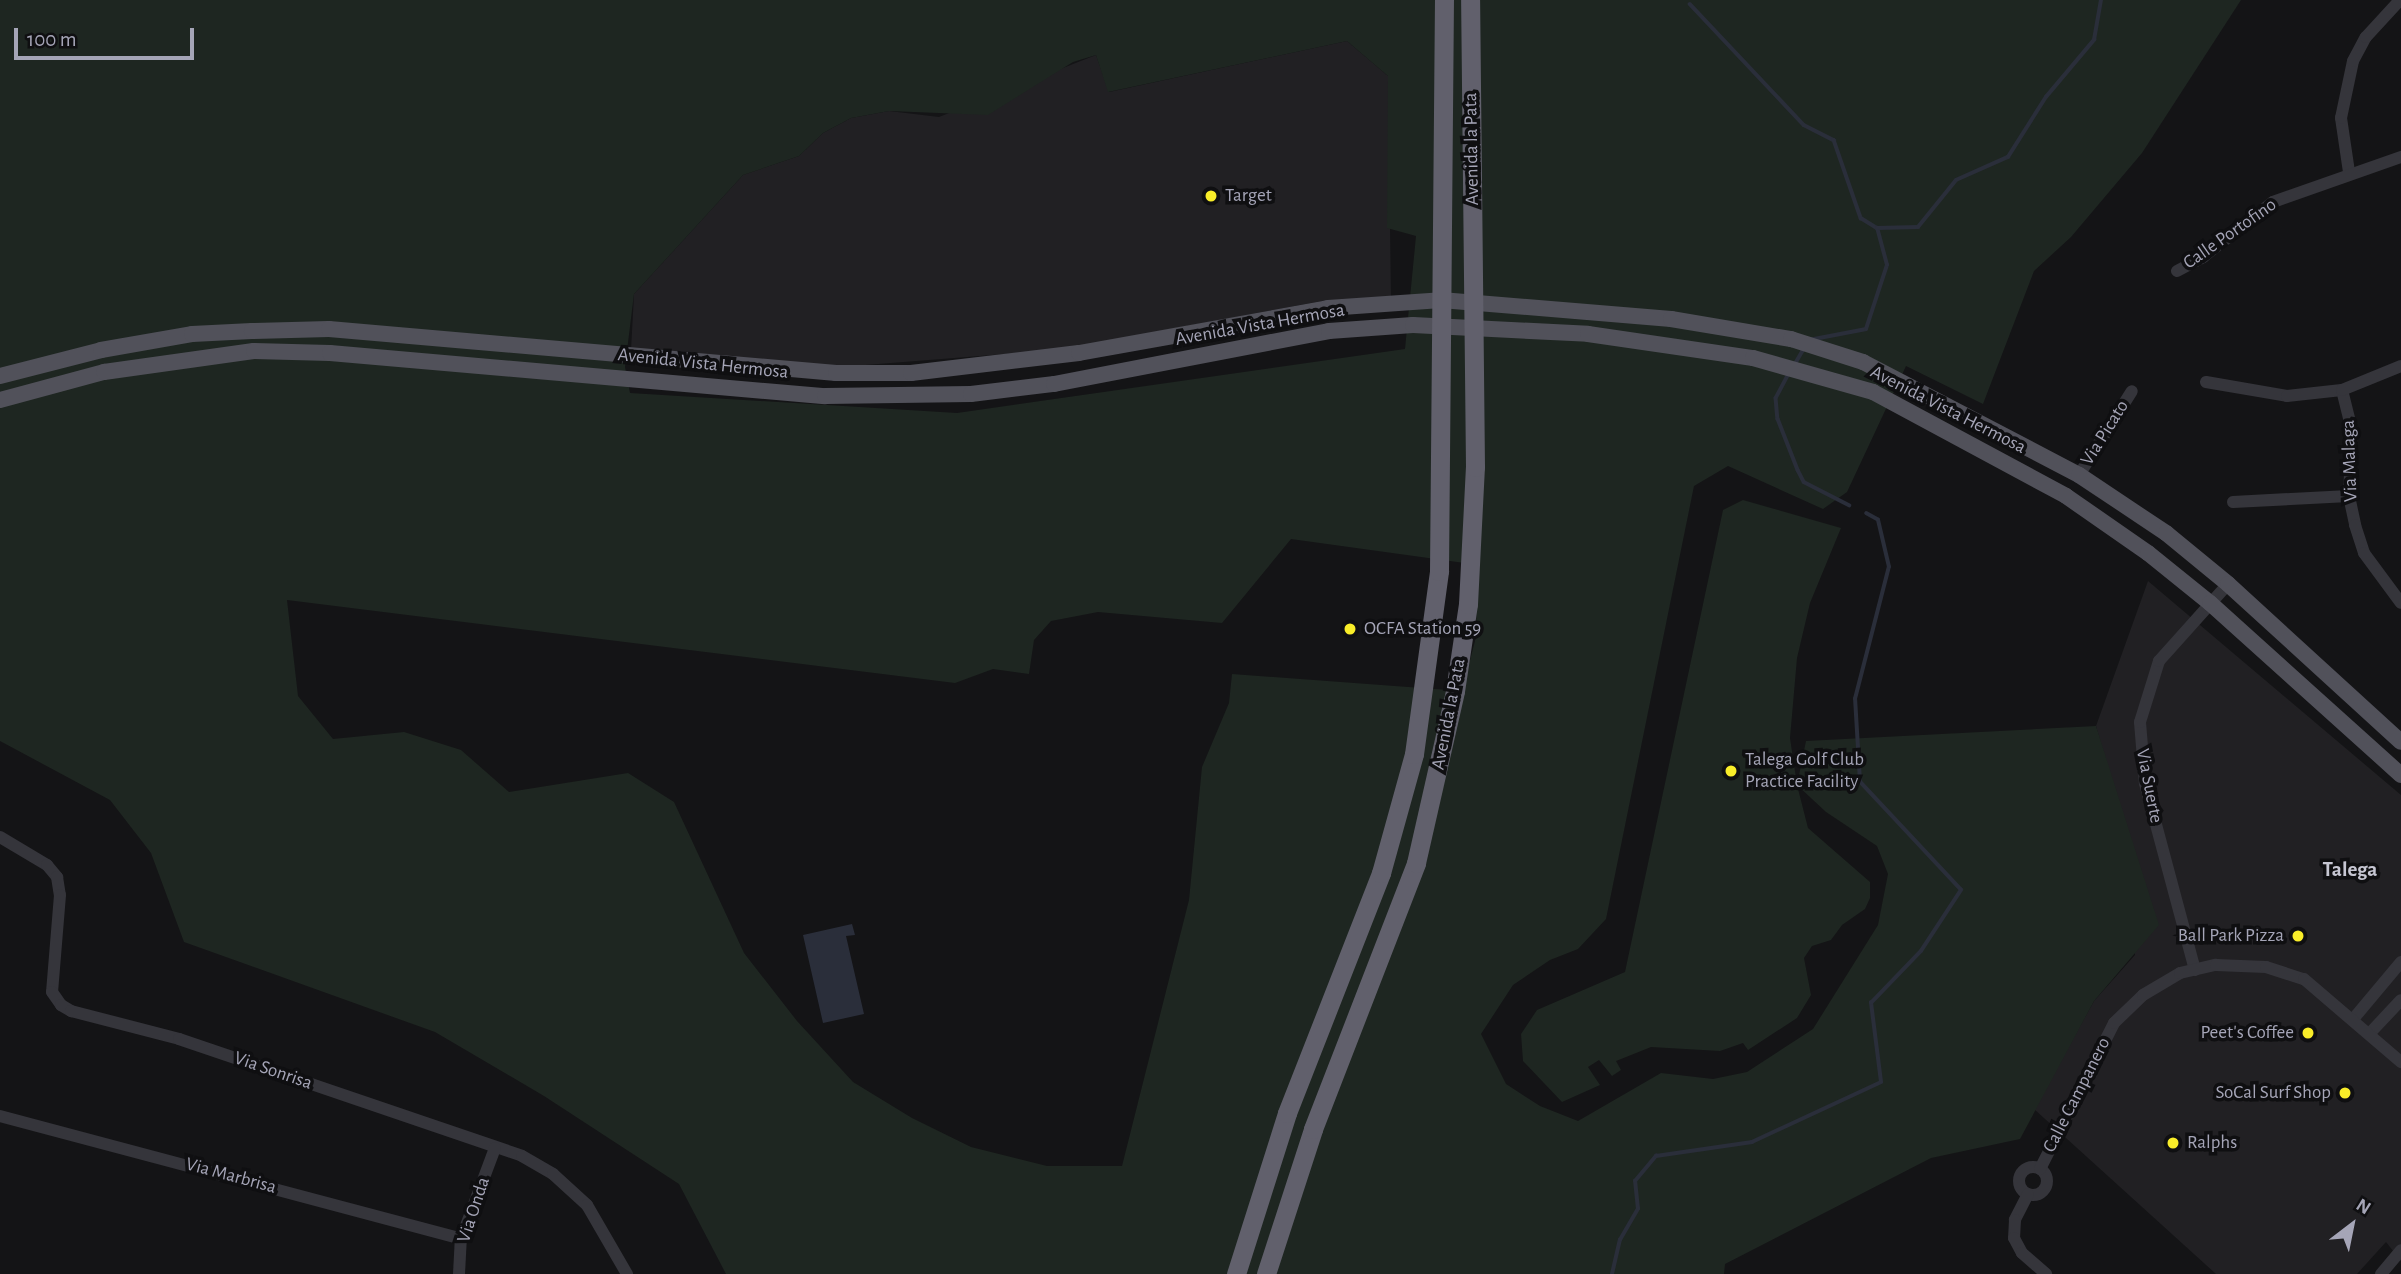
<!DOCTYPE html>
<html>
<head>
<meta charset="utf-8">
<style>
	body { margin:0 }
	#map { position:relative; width:2401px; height:1274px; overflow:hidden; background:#141416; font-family:"Alegreya Sans",sans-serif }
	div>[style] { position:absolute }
	.built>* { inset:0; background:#212023 }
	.green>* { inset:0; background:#1e2621 }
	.water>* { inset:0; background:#2a2e3a }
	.stream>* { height:3.5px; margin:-1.75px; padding:0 1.75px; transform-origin:1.75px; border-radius:1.75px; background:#2a2e3a }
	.minor>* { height:12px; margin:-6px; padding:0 6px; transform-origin:6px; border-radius:6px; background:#35353b }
	.minor>.ring { margin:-6px; padding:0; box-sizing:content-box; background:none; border:12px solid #35353b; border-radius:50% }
	.major>* { height:16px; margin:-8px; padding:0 8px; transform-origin:8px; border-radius:8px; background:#51515a }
	.highway>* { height:19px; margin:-9.5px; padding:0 9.5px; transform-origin:9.5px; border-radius:9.5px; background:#61606c }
	.dots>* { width:19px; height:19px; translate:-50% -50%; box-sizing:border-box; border:4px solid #0f0f11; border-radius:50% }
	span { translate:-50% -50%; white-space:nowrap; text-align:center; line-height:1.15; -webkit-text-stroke:7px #0f0f11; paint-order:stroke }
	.street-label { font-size:19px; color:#a5a5b7 }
	.poi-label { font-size:19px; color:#a5a5b7 }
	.left { translate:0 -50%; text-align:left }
	.right { translate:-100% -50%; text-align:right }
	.neighbourhood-label { font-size:21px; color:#c6c6d2; font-weight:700 }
	.north { position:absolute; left:2317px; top:1190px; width:70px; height:70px; -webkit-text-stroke:5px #0f0f11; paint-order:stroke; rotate:32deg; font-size:19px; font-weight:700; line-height:28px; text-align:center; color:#a5a5b7 }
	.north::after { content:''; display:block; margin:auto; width:24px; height:32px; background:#a5a5b7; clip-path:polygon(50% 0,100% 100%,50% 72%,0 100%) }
	.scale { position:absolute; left:14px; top:28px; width:180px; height:32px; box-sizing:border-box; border:4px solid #a5a5b7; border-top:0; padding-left:9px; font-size:21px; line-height:24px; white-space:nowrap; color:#a5a5b7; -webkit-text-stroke:5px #0f0f11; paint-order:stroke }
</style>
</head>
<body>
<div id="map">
	<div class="built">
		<div style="clip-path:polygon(1347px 41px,1388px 76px,1391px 300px,1322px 301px,1057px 350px,840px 367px,631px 350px,634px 294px,743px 175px,799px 156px,823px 133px,851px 118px,889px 111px,939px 117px,1096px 55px,1109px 92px)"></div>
		<div style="clip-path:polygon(2148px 581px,2401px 795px,2401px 1261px,2386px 1242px,2357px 1274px,2216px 1274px,2034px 1109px,2094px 1001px,2135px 955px,2115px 792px,2096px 726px)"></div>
	</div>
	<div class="green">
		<div style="clip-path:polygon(evenodd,0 0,2241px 0,2142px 153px,2071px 237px,2034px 271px,1983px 404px,1906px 366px,1847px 492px,1823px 509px,1728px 466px,1694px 486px,1606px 919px,1578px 949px,1550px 960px,1513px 985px,1481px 1034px,1506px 1084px,1540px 1106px,1578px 1121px,1661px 1073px,1713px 1079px,1747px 1072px,1813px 1029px,1878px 925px,1888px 874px,1877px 846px,1826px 812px,1797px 785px,1808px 828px,1870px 882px,1870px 898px,1865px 909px,1842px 925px,1831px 940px,1812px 946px,1804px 958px,1811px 995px,1797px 1018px,1748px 1050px,1743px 1043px,1720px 1051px,1651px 1047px,1616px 1061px,1621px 1070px,1612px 1076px,1599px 1060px,1588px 1067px,1600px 1085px,1562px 1102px,1523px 1061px,1521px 1034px,1537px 1010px,1625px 972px,1723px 510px,1743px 500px,1841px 528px,1810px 603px,1797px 658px,1790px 738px,1797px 785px,1806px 741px,2096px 726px,2159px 925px,2094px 1001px,2020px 1139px,1931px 1158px,1725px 1264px,1724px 1274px,726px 1274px,679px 1184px,544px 1096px,435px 1032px,184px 942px,151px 853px,110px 800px,0 741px,0 0,1347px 41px,1388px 76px,1387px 228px,1416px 236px,1405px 349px,957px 413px,630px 393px,625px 367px,634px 294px,743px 175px,799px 156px,823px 133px,851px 118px,889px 111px,988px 115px,1073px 62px,1096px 55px,1108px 92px,1347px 41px,0 0,1291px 539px,1479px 565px,1475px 641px,1462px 691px,1232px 674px,1229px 703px,1202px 767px,1189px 900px,1122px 1166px,1047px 1166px,971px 1147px,912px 1118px,853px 1082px,797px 1021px,744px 953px,674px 802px,628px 773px,509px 792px,461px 750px,404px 732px,333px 739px,298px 696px,287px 600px,955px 683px,993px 669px,1029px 674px,1034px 640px,1051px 621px,1098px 612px,1222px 623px,1291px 539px)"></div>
	</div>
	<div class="water">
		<div style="clip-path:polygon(852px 924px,855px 935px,846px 936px,864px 1014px,823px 1023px,803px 935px)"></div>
	</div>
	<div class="stream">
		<div style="left:1690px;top:4px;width:166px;rotate:46.7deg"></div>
		<div style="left:1804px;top:125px;width:34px;rotate:27deg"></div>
		<div style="left:1834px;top:140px;width:83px;rotate:70.9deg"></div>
		<div style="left:1861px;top:218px;width:19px;rotate:32deg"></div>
		<div style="left:1809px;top:340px;width:58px;rotate:-10.9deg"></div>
		<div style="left:1866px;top:329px;width:67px;rotate:-71.8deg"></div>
		<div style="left:1887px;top:265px;width:38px;rotate:-105deg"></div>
		<div style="left:1877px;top:228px;width:41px;rotate:-1.4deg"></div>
		<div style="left:1918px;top:227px;width:60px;rotate:-51deg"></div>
		<div style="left:1956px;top:180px;width:57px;rotate:-23.9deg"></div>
		<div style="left:2008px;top:157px;width:71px;rotate:-57.7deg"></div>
		<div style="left:2046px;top:97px;width:75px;rotate:-49.9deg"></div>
		<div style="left:2094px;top:40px;width:41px;rotate:-80.1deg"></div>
		<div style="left:1795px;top:364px;width:20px;rotate:-60deg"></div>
		<div style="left:1789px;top:374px;width:27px;rotate:118deg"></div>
		<div style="left:1776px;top:398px;width:21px;rotate:85deg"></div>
		<div style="left:1778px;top:419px;width:55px;rotate:68.6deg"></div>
		<div style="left:1798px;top:470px;width:13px;rotate:63deg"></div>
		<div style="left:1804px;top:482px;width:51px;rotate:27.1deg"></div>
		<div style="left:1612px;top:1274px;width:35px;rotate:-77deg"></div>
		<div style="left:1620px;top:1240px;width:36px;rotate:-60deg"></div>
		<div style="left:1638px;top:1209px;width:28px;rotate:-96deg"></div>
		<div style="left:1635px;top:1181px;width:33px;rotate:-50deg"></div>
		<div style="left:1656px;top:1156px;width:97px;rotate:-8.3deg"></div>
		<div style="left:1752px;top:1142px;width:142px;rotate:-24.9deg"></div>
		<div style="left:1881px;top:1082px;width:80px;rotate:-97.2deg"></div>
		<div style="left:1871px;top:1003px;width:72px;rotate:-46.1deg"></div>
		<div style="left:1921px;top:951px;width:73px;rotate:-56.7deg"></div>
		<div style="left:1961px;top:890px;width:148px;rotate:-133.1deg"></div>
		<div style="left:1860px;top:782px;width:83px;rotate:-93.4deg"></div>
		<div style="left:1855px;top:699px;width:136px;rotate:-75.6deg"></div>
		<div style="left:1889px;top:567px;width:48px;rotate:-103.2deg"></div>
		<div style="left:1878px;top:520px;width:13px;rotate:-151deg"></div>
	</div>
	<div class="minor">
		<div style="left:2349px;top:172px;width:55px;rotate:-98.4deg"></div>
		<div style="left:2341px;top:118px;width:58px;rotate:-78.1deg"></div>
		<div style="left:2353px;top:61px;width:27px;rotate:-62deg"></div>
		<div style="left:2366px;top:37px;width:50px;rotate:-47.4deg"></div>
		<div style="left:2177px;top:271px;width:30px;rotate:-28deg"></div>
		<div style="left:2203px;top:257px;width:89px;rotate:-38.2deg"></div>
		<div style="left:2273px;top:202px;width:136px;rotate:-19.4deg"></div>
		<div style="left:2206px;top:382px;width:82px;rotate:9.8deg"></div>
		<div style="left:2287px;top:396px;width:55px;rotate:-6.2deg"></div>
		<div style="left:2342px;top:390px;width:41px;rotate:76deg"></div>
		<div style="left:2352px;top:430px;width:66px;rotate:92.6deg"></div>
		<div style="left:2349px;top:496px;width:30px;rotate:78deg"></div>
		<div style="left:2355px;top:525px;width:29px;rotate:72deg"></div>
		<div style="left:2364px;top:553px;width:62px;rotate:53.5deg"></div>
		<div style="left:2342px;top:390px;width:64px;rotate:-22.1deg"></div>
		<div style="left:2079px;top:475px;width:99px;rotate:-57.8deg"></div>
		<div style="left:2233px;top:502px;width:116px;rotate:-3deg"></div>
		<div style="left:0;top:837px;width:55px;rotate:30.8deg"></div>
		<div style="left:47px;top:865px;width:16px;rotate:50deg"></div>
		<div style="left:57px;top:877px;width:18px;rotate:81deg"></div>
		<div style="left:60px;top:895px;width:97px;rotate:94.7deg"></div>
		<div style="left:52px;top:992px;width:16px;rotate:55deg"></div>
		<div style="left:61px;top:1005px;width:12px;rotate:31deg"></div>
		<div style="left:71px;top:1011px;width:112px;rotate:14.5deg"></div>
		<div style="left:179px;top:1039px;width:362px;rotate:18.8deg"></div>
		<div style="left:522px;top:1156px;width:36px;rotate:30deg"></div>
		<div style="left:553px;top:1174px;width:46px;rotate:42.4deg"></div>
		<div style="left:587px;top:1205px;width:80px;rotate:59.9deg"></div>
		<div style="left:2195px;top:970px;width:194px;rotate:-105deg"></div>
		<div style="left:2145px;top:783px;width:61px;rotate:-94.7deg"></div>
		<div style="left:2140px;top:722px;width:64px;rotate:-72.7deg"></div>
		<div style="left:2159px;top:661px;width:103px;rotate:-48.1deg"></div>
		<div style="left:2354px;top:1018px;width:73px;rotate:-50deg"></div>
		<div style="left:2370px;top:1033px;width:45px;rotate:-46.8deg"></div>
		<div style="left:0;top:1116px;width:477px;rotate:14.9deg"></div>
		<div class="ring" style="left:2019px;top:1167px;width:16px;height:16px"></div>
		<div style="left:2040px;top:1169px;width:164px;rotate:-63.1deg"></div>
		<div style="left:2114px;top:1023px;width:40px;rotate:-44deg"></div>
		<div style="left:2143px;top:995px;width:43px;rotate:-30.7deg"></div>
		<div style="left:2180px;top:973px;width:37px;rotate:-13deg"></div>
		<div style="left:2216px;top:965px;width:50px;rotate:2.3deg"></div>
		<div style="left:2266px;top:967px;width:40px;rotate:18deg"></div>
		<div style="left:2304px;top:979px;width:128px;rotate:40.6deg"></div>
		<div style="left:2028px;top:1194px;width:29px;rotate:117deg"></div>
		<div style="left:2015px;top:1220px;width:18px;rotate:93deg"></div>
		<div style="left:2014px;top:1238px;width:17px;rotate:62deg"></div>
		<div style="left:2022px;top:1253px;width:32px;rotate:41deg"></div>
		<div style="left:459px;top:1274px;width:35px;rotate:-87deg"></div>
		<div style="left:461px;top:1239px;width:97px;rotate:-69.5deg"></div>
		<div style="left:2381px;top:1274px;width:31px;rotate:-50deg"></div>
	</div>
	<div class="major">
		<div style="left:0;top:376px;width:104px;rotate:-14.4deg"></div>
		<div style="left:101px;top:350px;width:92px;rotate:-10deg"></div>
		<div style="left:192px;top:334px;width:60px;rotate:-2.9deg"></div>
		<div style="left:252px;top:331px;width:77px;rotate:-1.5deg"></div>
		<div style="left:329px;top:329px;width:509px;rotate:4.96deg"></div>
		<div style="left:836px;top:373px;width:75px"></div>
		<div style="left:911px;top:373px;width:169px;rotate:-6.8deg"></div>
		<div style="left:1079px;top:353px;width:253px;rotate:-10.2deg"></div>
		<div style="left:1328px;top:308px;width:113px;rotate:-4deg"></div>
		<div style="left:1441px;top:300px;width:231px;rotate:4.7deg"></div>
		<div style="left:1671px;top:319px;width:122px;rotate:9.5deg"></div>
		<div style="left:1791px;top:339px;width:76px;rotate:17.7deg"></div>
		<div style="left:1863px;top:362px;width:244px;rotate:27.6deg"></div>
		<div style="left:2079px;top:475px;width:105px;rotate:33.7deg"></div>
		<div style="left:2166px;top:533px;width:80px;rotate:39.4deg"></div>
		<div style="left:2228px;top:584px;width:234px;rotate:42.4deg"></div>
		<div style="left:0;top:400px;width:108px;rotate:-15.1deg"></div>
		<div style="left:104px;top:372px;width:151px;rotate:-8deg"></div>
		<div style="left:254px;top:351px;width:76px;rotate:1.5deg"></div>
		<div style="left:330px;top:353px;width:497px;rotate:5deg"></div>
		<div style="left:825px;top:396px;width:146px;rotate:-0.8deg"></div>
		<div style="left:971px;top:394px;width:84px;rotate:-6.9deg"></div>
		<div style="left:1054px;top:384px;width:280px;rotate:-10.9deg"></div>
		<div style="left:1329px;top:331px;width:84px;rotate:-4.1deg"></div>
		<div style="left:1413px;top:325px;width:175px;rotate:2.9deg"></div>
		<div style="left:1588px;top:334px;width:167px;rotate:8.3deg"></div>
		<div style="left:1753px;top:358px;width:125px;rotate:15.8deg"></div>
		<div style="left:1873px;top:392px;width:219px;rotate:28.3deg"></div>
		<div style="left:2066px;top:496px;width:100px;rotate:34.8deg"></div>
		<div style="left:2148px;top:553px;width:80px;rotate:38.9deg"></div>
		<div style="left:2210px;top:603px;width:257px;rotate:42deg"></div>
	</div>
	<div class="highway">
		<div style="left:1236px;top:1274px;width:169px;rotate:-72.4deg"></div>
		<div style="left:1287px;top:1113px;width:258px;rotate:-68.6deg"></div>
		<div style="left:1381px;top:873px;width:123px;rotate:-74.5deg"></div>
		<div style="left:1414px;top:754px;width:185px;rotate:-82.2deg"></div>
		<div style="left:1439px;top:571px;width:571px;rotate:-89.5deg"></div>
		<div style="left:1266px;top:1274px;width:152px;rotate:-72deg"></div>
		<div style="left:1313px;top:1129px;width:285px;rotate:-68.8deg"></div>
		<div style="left:1416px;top:863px;width:176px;rotate:-77.2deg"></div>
		<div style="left:1455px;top:691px;width:88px;rotate:-81.5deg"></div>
		<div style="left:1468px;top:604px;width:137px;rotate:-87.1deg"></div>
		<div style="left:1475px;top:467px;width:467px;rotate:-90.6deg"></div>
	</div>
	<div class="dots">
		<div style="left:1211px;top:196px;background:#f9ed29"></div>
		<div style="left:1350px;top:629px;background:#f9ed29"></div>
		<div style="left:1731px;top:771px;background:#f9ed29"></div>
		<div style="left:2298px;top:936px;background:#f9ed29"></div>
		<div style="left:2308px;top:1033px;background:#f9ed29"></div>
		<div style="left:2345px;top:1093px;background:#f9ed29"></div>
		<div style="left:2173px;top:1143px;background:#f9ed29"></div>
	</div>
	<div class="street-label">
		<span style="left:1472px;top:149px;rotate:-91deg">Avenida la Pata</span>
		<span style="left:2230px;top:234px;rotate:-35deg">Calle Portofino</span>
		<span style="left:1260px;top:325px;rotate:-10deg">Avenida Vista Hermosa</span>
		<span style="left:703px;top:364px;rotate:6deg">Avenida Vista Hermosa</span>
		<span style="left:1948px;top:410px;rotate:27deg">Avenida Vista Hermosa</span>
		<span style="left:2105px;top:433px;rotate:-58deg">Via Picato</span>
		<span style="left:2350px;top:461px;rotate:-92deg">Via Malaga</span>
		<span style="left:1449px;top:714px;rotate:-79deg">Avenida la Pata</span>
		<span style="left:2149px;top:786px;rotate:79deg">Via Suerte</span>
		<span style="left:273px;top:1071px;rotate:19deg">Via Sonrisa</span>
		<span style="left:2077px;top:1095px;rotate:-63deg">Calle Campanero</span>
		<span style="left:231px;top:1176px;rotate:15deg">Via Marbrisa</span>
		<span style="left:474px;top:1210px;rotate:-72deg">Via Onda</span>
	</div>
	<div class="poi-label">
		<span class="left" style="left:1225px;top:196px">Target</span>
		<span class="left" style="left:1364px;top:629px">OCFA Station 59</span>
		<span class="left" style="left:1745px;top:771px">Talega Golf Club<br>Practice Facility</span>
		<span class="right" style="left:2284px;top:936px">Ball Park Pizza</span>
		<span class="right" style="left:2294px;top:1033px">Peet's Coffee</span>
		<span class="right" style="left:2331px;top:1093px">SoCal Surf Shop</span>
		<span class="left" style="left:2187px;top:1143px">Ralphs</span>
	</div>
	<div class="neighbourhood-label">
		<span style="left:2350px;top:870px">Talega</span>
	</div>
	<div class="north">N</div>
	<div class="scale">100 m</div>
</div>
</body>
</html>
